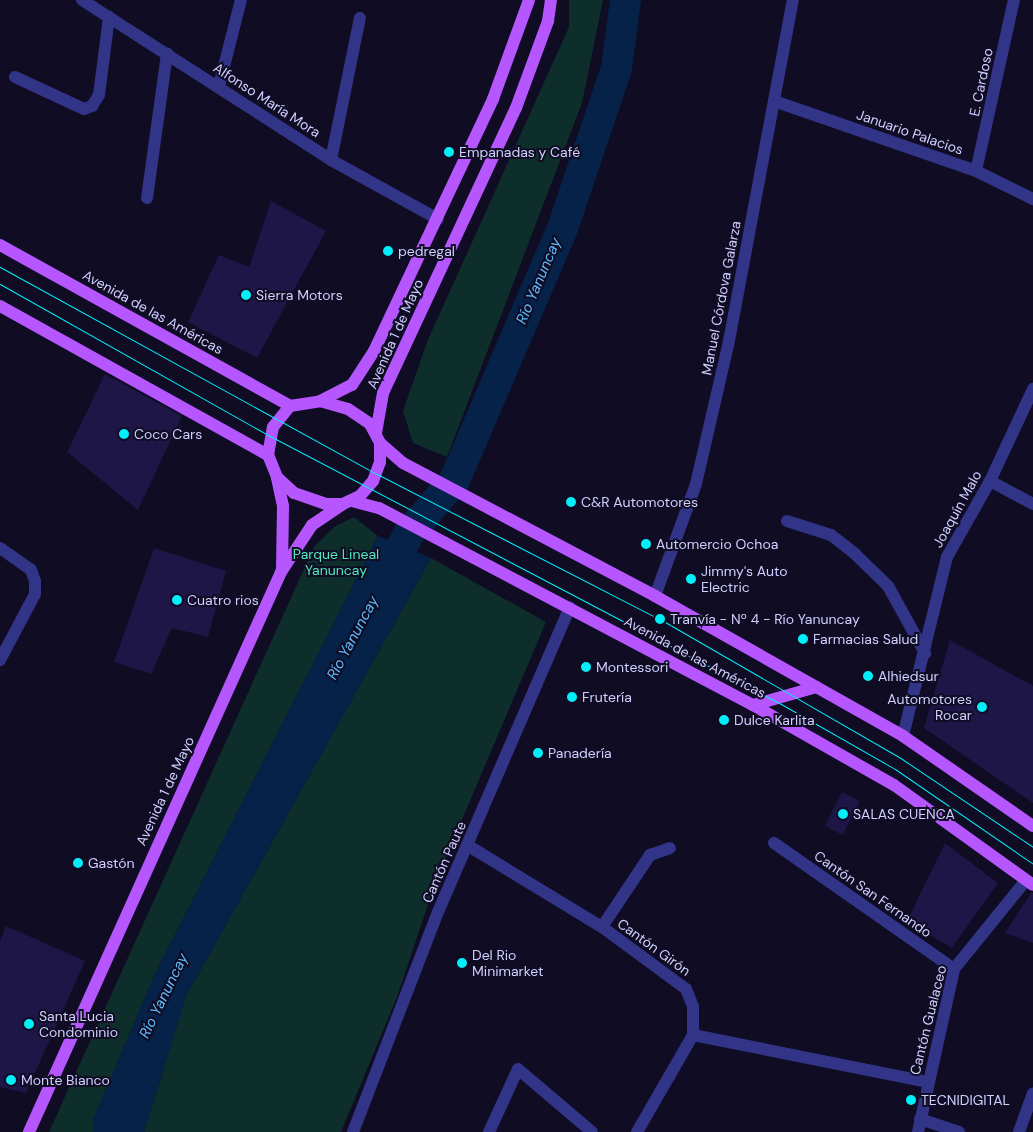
<!DOCTYPE html>
<html>
<head>
<meta charset="utf-8">
<style>
	body { margin:0 }
	#map { position:relative; width:1033px; height:1132px; overflow:hidden; background:#0f0c24; font-family:"DM Sans",sans-serif }
	div>[style] { position:absolute }
	.green>* { inset:0; background:#0e2e2b }
	.water>* { inset:0; background:#072248 }
	.river>* { height:31px; margin:-15.5px; padding:0 15.5px; transform-origin:15.5px; border-radius:15.5px; background:#072248 }
	.building>* { inset:0; background:#1d1647; transform-origin:0 0 }
	.minor>* { height:12px; margin:-6px; padding:0 6px; transform-origin:6px; border-radius:6px; background:#323487 }
	.major>* { height:12px; margin:-6px; padding:0 6px; transform-origin:6px; border-radius:6px; background:#b656ff }
	.tram>* { height:1px; margin:-0.5px; padding:0 0.5px; transform-origin:0.5px; border-radius:0.5px; background:#00effa }
	.dots>* { width:14px; height:14px; translate:-50% -50%; box-sizing:border-box; border:2px solid #0f0c24; border-radius:50% }
	span { translate:-50% -50%; white-space:nowrap; text-align:center; line-height:1.15; -webkit-text-stroke:4px #0f0c24; paint-order:stroke }
	.street-label { font-size:14px; color:#d1cfff }
	.poi-label { font-size:14px; color:#d1cfff }
	.left { translate:0 -50%; text-align:left }
	.right { translate:-100% -50%; text-align:right }
	.park-label { font-size:14px; color:#4feabb }
	.water-label { font-size:15px; color:#5dbdff; font-style:italic }
</style>
</head>
<body>
<div id="map">
	<div class="green">
		<div style="clip-path:polygon(569px 0,603px 0,582px 103px,447px 457px,413px 443px,403px 411px,427px 342px,569px 27px)"></div>
		<div style="clip-path:polygon(354px 517px,378px 536px,156px 972px,93px 1120px,94px 1132px,49px 1132px,314px 547px,334px 527px)"></div>
		<div style="clip-path:polygon(431px 558px,546px 622px,436px 881px,397px 997px,341px 1132px,144px 1132px,186px 996px)"></div>
	</div>
	<div class="water">
		<div style="clip-path:polygon(378px 536px,431px 558px,186px 996px,144px 1132px,94px 1132px,93px 1120px,156px 972px)"></div>
	</div>
	<div class="river">
		<div style="left:382px;top:584px;width:59px;rotate:-62.6deg"></div>
		<div style="left:409px;top:532px;width:69px;rotate:-49.1deg"></div>
		<div style="left:454px;top:480px;width:274px;rotate:-66.8deg"></div>
		<div style="left:562px;top:228px;width:169px;rotate:-71.4deg"></div>
		<div style="left:616px;top:68px;width:69px;rotate:-82.5deg"></div>
	</div>
	<div class="building">
		<div style="clip-path:polygon(271px 201px,326px 231px,257px 358px,188px 322px,219px 255px,249px 267px)"></div>
		<div style="clip-path:polygon(105px 374px,182px 416px,138px 510px,67px 452px)"></div>
		<div style="clip-path:polygon(154px 548px,226px 571px,208px 637px,172px 628px,151px 674px,114px 662px)"></div>
		<div style="clip-path:polygon(950px 640px,1033px 686px,1033px 803px,924px 728px)"></div>
		<div style="left:842px;top:792px;width:20px;height:38px;rotate:27deg"></div>
		<div style="clip-path:polygon(945px 843px,998px 883px,952px 948px,907px 921px)"></div>
		<div style="clip-path:polygon(1031px 893px,1033px 893px,1033px 943px,1005px 933px)"></div>
		<div style="clip-path:polygon(6px 926px,85px 961px,26px 1093px,0 1087px,0 941px)"></div>
	</div>
	<div class="minor">
		<div style="left:82px;top:0;width:296px;rotate:32.7deg"></div>
		<div style="left:331px;top:160px;width:122px;rotate:28.9deg"></div>
		<div style="left:15px;top:77px;width:76px;rotate:24.9deg"></div>
		<div style="left:84px;top:109px;width:9px;rotate:-21deg"></div>
		<div style="left:92px;top:106px;width:13px;rotate:-58deg"></div>
		<div style="left:99px;top:95px;width:79px;rotate:-82.7deg"></div>
		<div style="left:219px;top:86px;width:89px;rotate:-75.7deg"></div>
		<div style="left:774px;top:101px;width:214px;rotate:19.1deg"></div>
		<div style="left:976px;top:171px;width:64px;rotate:26.2deg"></div>
		<div style="left:331px;top:160px;width:145px;rotate:-78.5deg"></div>
		<div style="left:976px;top:171px;width:175px;rotate:-77.5deg"></div>
		<div style="left:147px;top:198px;width:146px;rotate:-82.1deg"></div>
		<div style="left:990px;top:481px;width:49px;rotate:28.1deg"></div>
		<div style="left:787px;top:521px;width:46px;rotate:17.7deg"></div>
		<div style="left:831px;top:535px;width:31px;rotate:38deg"></div>
		<div style="left:855px;top:554px;width:46px;rotate:44.1deg"></div>
		<div style="left:888px;top:586px;width:77px;rotate:61.1deg"></div>
		<div style="left:0;top:548px;width:38px;rotate:35deg"></div>
		<div style="left:31px;top:570px;width:12px;rotate:70deg"></div>
		<div style="left:35px;top:581px;width:13px;rotate:90deg"></div>
		<div style="left:35px;top:594px;width:75px;rotate:117.9deg"></div>
		<div style="left:655px;top:596px;width:119px;rotate:-69.9deg"></div>
		<div style="left:696px;top:484px;width:147px;rotate:-77deg"></div>
		<div style="left:729px;top:341px;width:347px;rotate:-79.4deg"></div>
		<div style="left:903px;top:736px;width:184px;rotate:-76.2deg"></div>
		<div style="left:947px;top:557px;width:87px;rotate:-60.5deg"></div>
		<div style="left:990px;top:481px;width:102px;rotate:-64.9deg"></div>
		<div style="left:774px;top:843px;width:220px;rotate:35deg"></div>
		<div style="left:467px;top:845px;width:158px;rotate:31.3deg"></div>
		<div style="left:602px;top:927px;width:104px;rotate:36.4deg"></div>
		<div style="left:686px;top:989px;width:18px;rotate:68deg"></div>
		<div style="left:693px;top:1006px;width:29px;rotate:90deg"></div>
		<div style="left:693px;top:1035px;width:112px;rotate:120deg"></div>
		<div style="left:602px;top:927px;width:87px;rotate:-56.3deg"></div>
		<div style="left:650px;top:855px;width:21px;rotate:-19deg"></div>
		<div style="left:693px;top:1035px;width:240px;rotate:11.3deg"></div>
		<div style="left:920px;top:1119px;width:41px;rotate:18.4deg"></div>
		<div style="left:353px;top:1132px;width:236px;rotate:-68.9deg"></div>
		<div style="left:438px;top:912px;width:332px;rotate:-66.6deg"></div>
		<div style="left:489px;top:1132px;width:69px;rotate:-65.3deg"></div>
		<div style="left:518px;top:1069px;width:97px;rotate:40.4deg"></div>
		<div style="left:918px;top:1132px;width:167px;rotate:-77.5deg"></div>
		<div style="left:954px;top:969px;width:114px;rotate:-51deg"></div>
		<div style="left:1019px;top:1132px;width:41px;rotate:-70.3deg"></div>
	</div>
	<div class="major">
		<div style="left:0;top:245px;width:332px;rotate:29deg"></div>
		<div style="left:0;top:306px;width:307px;rotate:29.1deg"></div>
		<div style="left:320px;top:401px;width:36px;rotate:-27deg"></div>
		<div style="left:352px;top:385px;width:40px;rotate:-57.1deg"></div>
		<div style="left:374px;top:351px;width:279px;rotate:-64.7deg"></div>
		<div style="left:493px;top:99px;width:105px;rotate:-70deg"></div>
		<div style="left:376px;top:433px;width:41px;rotate:-80.1deg"></div>
		<div style="left:383px;top:393px;width:315px;rotate:-65deg"></div>
		<div style="left:516px;top:108px;width:93px;rotate:-69.8deg"></div>
		<div style="left:548px;top:21px;width:21px;rotate:-82deg"></div>
		<div style="left:380px;top:443px;width:19px;rotate:90deg"></div>
		<div style="left:380px;top:462px;width:20px;rotate:110deg"></div>
		<div style="left:373px;top:481px;width:20px;rotate:131deg"></div>
		<div style="left:360px;top:496px;width:19px;rotate:155deg"></div>
		<div style="left:343px;top:504px;width:17px;rotate:180deg"></div>
		<div style="left:326px;top:504px;width:34px;rotate:-161deg"></div>
		<div style="left:294px;top:493px;width:23px;rotate:-137deg"></div>
		<div style="left:277px;top:477px;width:24px;rotate:-112deg"></div>
		<div style="left:268px;top:455px;width:28px;rotate:-80deg"></div>
		<div style="left:273px;top:427px;width:27px;rotate:-51deg"></div>
		<div style="left:290px;top:406px;width:30px;rotate:-9deg"></div>
		<div style="left:320px;top:401px;width:29px;rotate:16deg"></div>
		<div style="left:348px;top:409px;width:27px;rotate:34deg"></div>
		<div style="left:370px;top:424px;width:21px;rotate:62deg"></div>
		<div style="left:380px;top:443px;width:30px;rotate:41deg"></div>
		<div style="left:403px;top:463px;width:285px;rotate:27.8deg"></div>
		<div style="left:655px;top:596px;width:285px;rotate:29.4deg"></div>
		<div style="left:903px;top:736px;width:158px;rotate:34.7deg"></div>
		<div style="left:277px;top:478px;width:29px;rotate:78deg"></div>
		<div style="left:283px;top:506px;width:64px;rotate:90.9deg"></div>
		<div style="left:352px;top:501px;width:28px;rotate:15deg"></div>
		<div style="left:379px;top:508px;width:423px;rotate:27.8deg"></div>
		<div style="left:753px;top:705px;width:162px;rotate:29.6deg"></div>
		<div style="left:894px;top:785px;width:171px;rotate:35.7deg"></div>
		<div style="left:753px;top:705px;width:66px;rotate:-15.9deg"></div>
		<div style="left:29px;top:1132px;width:614px;rotate:-65.77deg"></div>
		<div style="left:281px;top:572px;width:56px;rotate:-56.6deg"></div>
		<div style="left:312px;top:525px;width:37px;rotate:-34deg"></div>
	</div>
	<div class="tram">
		<div style="left:0;top:267px;width:430px;rotate:28.8deg"></div>
		<div style="left:377px;top:474px;width:324px;rotate:27.2deg"></div>
		<div style="left:665px;top:622px;width:274px;rotate:30deg"></div>
		<div style="left:902px;top:759px;width:158px;rotate:33.9deg"></div>
		<div style="left:0;top:284px;width:310px;rotate:29.4deg"></div>
		<div style="left:270px;top:436px;width:577px;rotate:27.68deg"></div>
		<div style="left:781px;top:704px;width:131px;rotate:29.7deg"></div>
		<div style="left:895px;top:769px;width:168px;rotate:34.5deg"></div>
	</div>
	<div class="dots">
		<div style="left:449px;top:152px;background:#00effa"></div>
		<div style="left:388px;top:251px;background:#00effa"></div>
		<div style="left:246px;top:295px;background:#00effa"></div>
		<div style="left:124px;top:434px;background:#00effa"></div>
		<div style="left:571px;top:502px;background:#00effa"></div>
		<div style="left:646px;top:544px;background:#00effa"></div>
		<div style="left:691px;top:579px;background:#00effa"></div>
		<div style="left:177px;top:600px;background:#00effa"></div>
		<div style="left:660px;top:619px;background:#00effa"></div>
		<div style="left:803px;top:639px;background:#00effa"></div>
		<div style="left:586px;top:667px;background:#00effa"></div>
		<div style="left:868px;top:676px;background:#00effa"></div>
		<div style="left:572px;top:697px;background:#00effa"></div>
		<div style="left:982px;top:707px;background:#00effa"></div>
		<div style="left:724px;top:720px;background:#00effa"></div>
		<div style="left:538px;top:753px;background:#00effa"></div>
		<div style="left:843px;top:814px;background:#00effa"></div>
		<div style="left:78px;top:863px;background:#00effa"></div>
		<div style="left:462px;top:963px;background:#00effa"></div>
		<div style="left:29px;top:1024px;background:#00effa"></div>
		<div style="left:11px;top:1080px;background:#00effa"></div>
		<div style="left:911px;top:1100px;background:#00effa"></div>
	</div>
	<div class="street-label">
		<span style="left:981px;top:82px;rotate:-78deg">E. Cardoso</span>
		<span style="left:267px;top:100px;rotate:33deg">Alfonso María Mora</span>
		<span style="left:910px;top:132px;rotate:19deg">Januario Palacios</span>
		<span style="left:721px;top:298px;rotate:-79deg">Manuel Córdova Galarza</span>
		<span style="left:153px;top:312px;rotate:29deg">Avenida de las Américas</span>
		<span style="left:395px;top:334px;rotate:-66deg">Avenida 1 de Mayo</span>
		<span style="left:957px;top:509px;rotate:-61deg">Joaquín Malo</span>
		<span style="left:695px;top:657px;rotate:28deg">Avenida de las Américas</span>
		<span style="left:165px;top:791px;rotate:-65deg">Avenida 1 de Mayo</span>
		<span style="left:444px;top:862px;rotate:-66deg">Cantón Paute</span>
		<span style="left:873px;top:894px;rotate:35deg">Cantón San Fernando</span>
		<span style="left:654px;top:947px;rotate:36deg">Cantón Girón</span>
		<span style="left:928px;top:1020px;rotate:-76deg">Cantón Gualaceo</span>
	</div>
	<div class="poi-label">
		<span class="left" style="left:459px;top:152px">Empanadas y Café</span>
		<span class="left" style="left:398px;top:251px">pedregal</span>
		<span class="left" style="left:256px;top:295px">Sierra Motors</span>
		<span class="left" style="left:134px;top:434px">Coco Cars</span>
		<span class="left" style="left:581px;top:502px">C&amp;R Automotores</span>
		<span class="left" style="left:656px;top:544px">Automercio Ochoa</span>
		<span class="left" style="left:701px;top:579px">Jimmy's Auto<br>Electric</span>
		<span class="left" style="left:187px;top:600px">Cuatro rios</span>
		<span class="left" style="left:670px;top:619px">Tranvía - Nº 4 - Río Yanuncay</span>
		<span class="left" style="left:813px;top:639px">Farmacias Salud</span>
		<span class="left" style="left:596px;top:667px">Montessori</span>
		<span class="left" style="left:878px;top:676px">Alhiedsur</span>
		<span class="left" style="left:582px;top:697px">Frutería</span>
		<span class="right" style="left:972px;top:707px">Automotores<br>Rocar</span>
		<span class="left" style="left:734px;top:720px">Dulce Karlita</span>
		<span class="left" style="left:548px;top:753px">Panadería</span>
		<span class="left" style="left:853px;top:814px">SALAS CUENCA</span>
		<span class="left" style="left:88px;top:863px">Gastón</span>
		<span class="left" style="left:472px;top:963px">Del Rio<br>Minimarket</span>
		<span class="left" style="left:39px;top:1024px">Santa Lucia<br>Condominio</span>
		<span class="left" style="left:21px;top:1080px">Monte Bianco</span>
		<span class="left" style="left:921px;top:1100px">TECNIDIGITAL</span>
	</div>
	<div class="park-label">
		<span style="left:336px;top:562px">Parque Lineal<br>Yanuncay</span>
	</div>
	<div class="water-label">
		<span style="left:539px;top:281px;rotate:-67deg">Río Yanuncay</span>
		<span style="left:353px;top:638px;rotate:-62deg">Río Yanuncay</span>
		<span style="left:164px;top:996px;rotate:-64deg">Río Yanuncay</span>
	</div>
</div>
</body>
</html>
